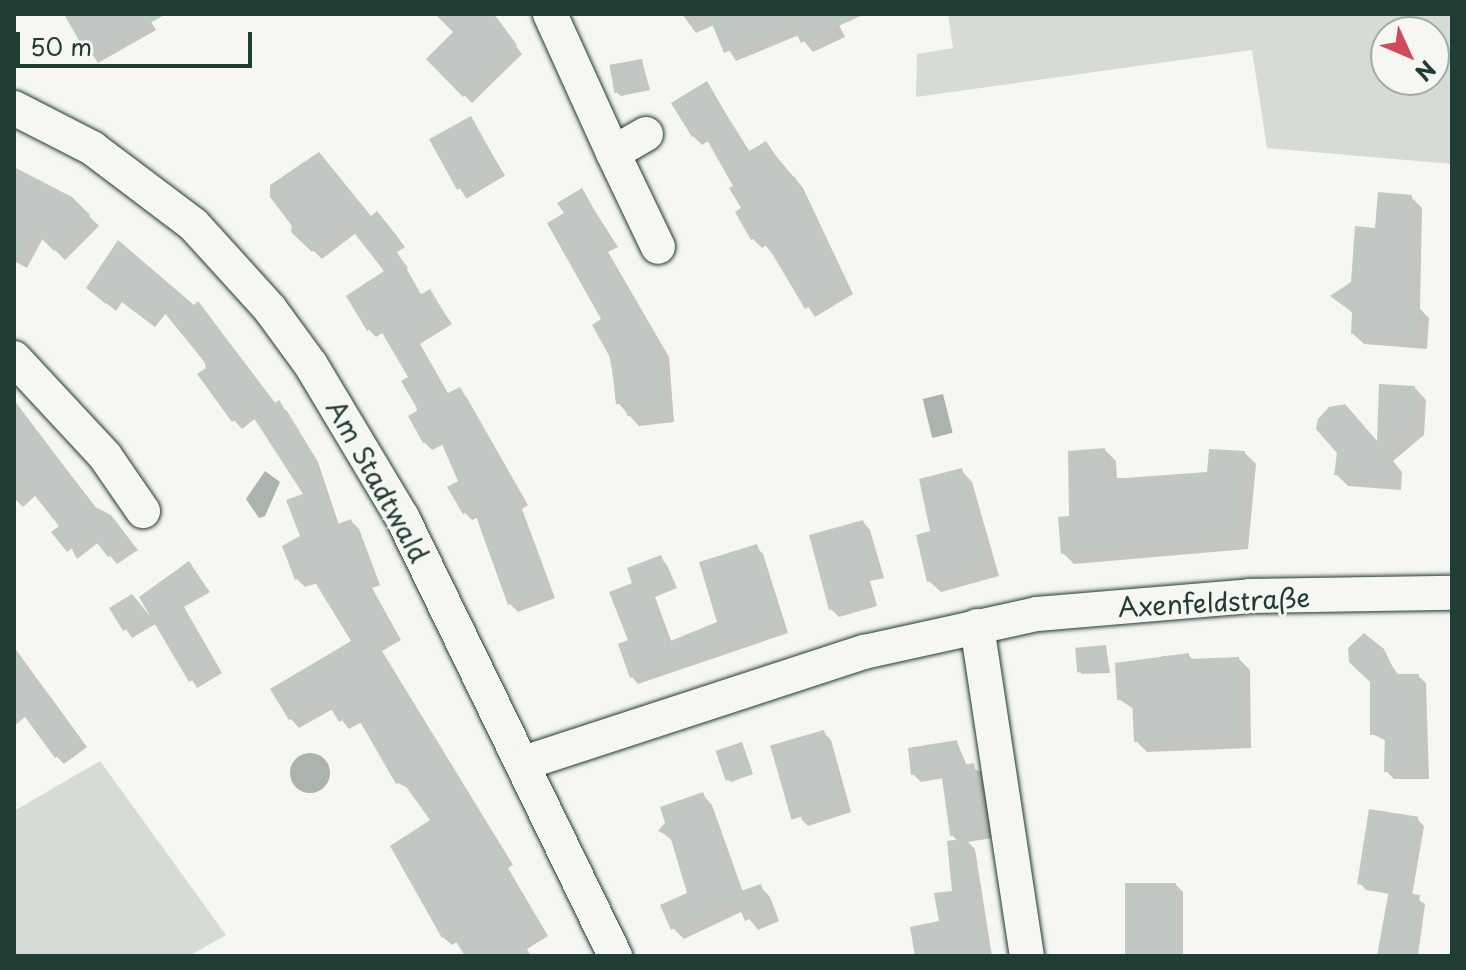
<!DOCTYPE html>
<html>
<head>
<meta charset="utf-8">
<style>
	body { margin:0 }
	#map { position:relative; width:1466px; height:970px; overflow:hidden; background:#f6f6f2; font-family:"Playpen Sans",sans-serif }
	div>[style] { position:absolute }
	.green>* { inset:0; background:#d6dbd6 }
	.water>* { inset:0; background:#aab3ae; transform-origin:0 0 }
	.round { border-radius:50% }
	.shadow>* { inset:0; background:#0003; transform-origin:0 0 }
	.building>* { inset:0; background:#c1c8c3; transform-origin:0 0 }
	.roads { filter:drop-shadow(0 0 2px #1f3d34) drop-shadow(0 0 2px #1f3d34) }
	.minor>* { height:34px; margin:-17px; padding:0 17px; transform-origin:17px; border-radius:17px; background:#f6f6f2 }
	span { translate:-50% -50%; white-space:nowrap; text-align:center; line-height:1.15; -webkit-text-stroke:6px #f6f6f2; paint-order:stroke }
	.street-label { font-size:26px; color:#1f3d34 }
	.frame { position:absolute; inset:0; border:16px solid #1f3d34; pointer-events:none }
	.north { position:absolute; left:1370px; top:16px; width:80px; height:80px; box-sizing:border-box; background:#f6f6f2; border:2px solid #a0aca6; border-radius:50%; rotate:134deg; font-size:22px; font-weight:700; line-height:32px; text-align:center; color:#1f3d34 }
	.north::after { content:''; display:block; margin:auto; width:28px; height:36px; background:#d1495b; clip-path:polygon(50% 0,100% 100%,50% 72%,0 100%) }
	.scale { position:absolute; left:16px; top:32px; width:236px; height:36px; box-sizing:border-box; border:4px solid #1f3d34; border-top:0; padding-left:10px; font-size:24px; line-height:28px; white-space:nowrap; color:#1f3d34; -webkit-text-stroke:6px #f6f6f2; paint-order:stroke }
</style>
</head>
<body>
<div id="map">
	<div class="green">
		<div style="clip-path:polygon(evenodd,948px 14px,1452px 14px,1452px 164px,1267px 148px,1252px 50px,916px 97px,917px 54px,953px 48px,948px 14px,1386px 32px,1434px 32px,1434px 80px,1386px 80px,1386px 32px)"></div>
		<div style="clip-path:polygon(100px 761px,226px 935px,189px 956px,14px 956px,14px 811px)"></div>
	</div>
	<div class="water">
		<div style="left:943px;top:394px;width:40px;height:21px;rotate:76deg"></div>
		<div style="clip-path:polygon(265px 471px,280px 482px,265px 516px,259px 518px,246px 499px)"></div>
		<div class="round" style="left:290px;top:753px;width:40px;height:40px"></div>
	</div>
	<div class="shadow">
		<div style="clip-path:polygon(67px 14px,146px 14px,156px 30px,98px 63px)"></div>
		<div style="clip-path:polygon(445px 14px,492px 14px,522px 54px,472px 103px,429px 59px,456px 32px)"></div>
		<div style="clip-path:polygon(682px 14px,841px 14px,835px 17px,845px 37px,813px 52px,799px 35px,736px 61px,714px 25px,696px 33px)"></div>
		<div style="clip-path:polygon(642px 61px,650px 90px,621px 96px,617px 93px)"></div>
		<div style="clip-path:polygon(707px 84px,750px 152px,766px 144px,803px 188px,853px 294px,815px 317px,767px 245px,762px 248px,753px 239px,736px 186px,709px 141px,702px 145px,693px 136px)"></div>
		<div style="left:471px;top:119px;width:66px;height:45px;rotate:59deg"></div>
		<div style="clip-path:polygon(14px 168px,71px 198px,99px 226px,65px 260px,43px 238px,27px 268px,14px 261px)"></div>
		<div style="clip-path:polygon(582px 191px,618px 247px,608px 252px,669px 357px,674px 422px,639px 426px,618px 403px,603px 320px,566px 214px)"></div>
		<div style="clip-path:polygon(1411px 197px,1422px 208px,1420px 309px,1429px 318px,1427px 349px,1364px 344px,1353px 334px,1354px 314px,1333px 296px,1353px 284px,1377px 230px)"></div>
		<div style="clip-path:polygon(371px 218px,385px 221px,405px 247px,397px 252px,422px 296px,430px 292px,452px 324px,420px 344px,449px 395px,459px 390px,467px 398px,528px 505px,522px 509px,555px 598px,518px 612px,510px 604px,478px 517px,472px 520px,464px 512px,460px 482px,444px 444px,432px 450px,424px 442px,410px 378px,384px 332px,376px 337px,368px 329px,387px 272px,356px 233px,322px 259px,293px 231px)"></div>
		<div style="clip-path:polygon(88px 288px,194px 307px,198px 304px,276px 404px,287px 411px,318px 462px,339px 525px,351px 521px,359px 529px,380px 585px,372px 588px,401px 640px,382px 651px,513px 865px,508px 868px,548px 936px,527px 949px,531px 956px,467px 956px,459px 941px,452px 945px,443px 937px,433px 821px,410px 789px,398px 783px,362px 722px,349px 729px,333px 709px,299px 728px,291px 719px,273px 689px,353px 642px,318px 583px,305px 587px,297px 579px,306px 495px,256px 418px,242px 429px,234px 420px,209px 368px,166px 313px,155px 327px,122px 302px,116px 311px)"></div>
		<div style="clip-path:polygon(1415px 388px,1426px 400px,1424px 435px,1393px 461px,1402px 472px,1401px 490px,1348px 486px,1336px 474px,1339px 452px,1379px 444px)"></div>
		<div style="clip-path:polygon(14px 403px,98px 510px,110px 516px,138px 550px,117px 564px,99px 542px,77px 559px,61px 527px,36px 495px,23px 507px,14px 498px)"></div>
		<div style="clip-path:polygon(1105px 450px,1116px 461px,1117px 480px,1209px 474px,1245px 453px,1256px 464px,1248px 549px,1074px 564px,1063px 553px)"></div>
		<div style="clip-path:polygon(961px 470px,972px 482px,999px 576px,941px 592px,929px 581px)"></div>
		<div style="clip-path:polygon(863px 522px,870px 530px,884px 578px,870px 581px,877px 606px,839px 617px,831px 609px)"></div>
		<div style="clip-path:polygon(756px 547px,763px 554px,788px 633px,638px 684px,632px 677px,635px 584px,661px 558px,667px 565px,677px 588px,655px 597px,672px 643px,719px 623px)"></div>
		<div style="clip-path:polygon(189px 564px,210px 592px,184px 607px,222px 673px,197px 688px,157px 623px,132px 638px,112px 608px,149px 616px)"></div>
		<div style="clip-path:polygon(1106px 647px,1110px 673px,1082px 674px,1079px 671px)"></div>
		<div style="clip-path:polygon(1382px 651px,1399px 676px,1418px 676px,1426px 683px,1429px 779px,1394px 779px,1386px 771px,1387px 741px,1372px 734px)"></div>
		<div style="clip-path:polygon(1188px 655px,1195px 661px,1239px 659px,1250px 670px,1251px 748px,1147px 752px,1136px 741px,1135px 710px,1119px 699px,1163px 662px,1162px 656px)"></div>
		<div style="clip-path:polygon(46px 691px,87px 747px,64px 764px,56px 756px)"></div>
		<div style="clip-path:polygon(824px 733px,831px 740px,851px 812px,808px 826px,801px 819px)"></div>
		<div style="clip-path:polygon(957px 742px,967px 766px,981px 772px,992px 838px,968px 842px,975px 849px,992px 956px,918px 956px,955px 893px,959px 842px,952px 835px,944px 778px,921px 782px,913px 774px)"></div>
		<div style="clip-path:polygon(741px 745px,753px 774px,731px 782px,727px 779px)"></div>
		<div style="clip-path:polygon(702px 794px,712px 805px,743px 892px,760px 886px,770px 897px,779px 921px,758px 930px,743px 911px,684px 939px,673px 928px,690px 894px,674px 842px,660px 831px)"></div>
		<div style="clip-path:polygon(1417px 819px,1424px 826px,1412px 896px,1425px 904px,1418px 956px,1379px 956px,1390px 894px,1366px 890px,1360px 883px)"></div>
		<div style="clip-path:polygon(1176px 885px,1183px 892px,1183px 956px,1132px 956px)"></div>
	</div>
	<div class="building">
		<div style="clip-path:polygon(64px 14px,166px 14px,89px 58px)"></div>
		<div style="clip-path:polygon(435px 14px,494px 14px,517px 45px,463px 97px,426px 59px,453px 32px)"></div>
		<div style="clip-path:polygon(708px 14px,865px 14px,801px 43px,792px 24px,724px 53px)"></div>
		<div style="left:642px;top:59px;width:29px;height:33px;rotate:80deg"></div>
		<div style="clip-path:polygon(707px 81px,748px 152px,766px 141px,791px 179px,795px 177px,837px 263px,846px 285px,805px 309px,773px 255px,758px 236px,751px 240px,735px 212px,741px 208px,729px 188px,733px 186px,702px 131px,692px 137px,671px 103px)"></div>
		<div style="left:471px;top:116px;width:58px;height:48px;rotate:61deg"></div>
		<div style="clip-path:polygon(319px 152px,371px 216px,377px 211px,399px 239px,390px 243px,408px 268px,405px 270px,420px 295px,430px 289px,446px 316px,414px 336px,446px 394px,460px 387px,522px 496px,515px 500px,548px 590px,508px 605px,473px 508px,463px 514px,447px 487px,458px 481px,438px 435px,423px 443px,408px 416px,418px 410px,401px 381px,408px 377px,377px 324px,367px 331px,346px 296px,384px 271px,348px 225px,312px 252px,291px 232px,292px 226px,270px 197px,270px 185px)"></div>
		<div style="clip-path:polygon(14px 167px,72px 197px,90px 215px,54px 251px,33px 230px,14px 264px)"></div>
		<div style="clip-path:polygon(582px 188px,609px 236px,600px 242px,660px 345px,665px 413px,627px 416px,626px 403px,616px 404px,611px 359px,592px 325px,601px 319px,547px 223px,564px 213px,557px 203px)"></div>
		<div style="clip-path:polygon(1378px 192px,1412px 195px,1409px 305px,1419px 306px,1416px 339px,1351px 334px,1352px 312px,1330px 296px,1351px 282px,1355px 226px,1375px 228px)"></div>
		<div style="clip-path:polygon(118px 240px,194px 305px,198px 301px,275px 403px,279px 400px,310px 452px,335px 525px,351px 519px,373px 576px,365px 579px,394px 631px,375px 642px,506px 856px,501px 859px,541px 927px,520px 940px,530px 956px,465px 956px,451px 933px,442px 938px,390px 846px,430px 820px,402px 781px,396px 784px,355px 713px,339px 722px,326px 700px,289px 720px,270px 689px,351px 641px,310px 574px,295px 580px,282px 546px,300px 536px,286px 500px,303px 494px,248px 409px,232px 422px,197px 374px,206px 368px,204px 361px,158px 305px,146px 320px,113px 295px,106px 304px,86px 288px)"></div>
		<div style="clip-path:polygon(1379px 384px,1415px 386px,1413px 424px,1383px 448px,1392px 458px,1390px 480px,1334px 475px,1337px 453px,1316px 429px,1318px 419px,1329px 407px,1345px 404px,1377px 441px)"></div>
		<div style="clip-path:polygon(14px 400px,95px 507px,111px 515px,131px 541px,108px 557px,90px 534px,67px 552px,51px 532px,59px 526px,28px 487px,14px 499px)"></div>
		<div style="clip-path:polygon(1105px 448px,1108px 478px,1125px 478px,1207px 472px,1209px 449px,1245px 451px,1238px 539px,1061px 554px,1058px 517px,1069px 516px,1068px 451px)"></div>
		<div style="clip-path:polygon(962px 468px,988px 565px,927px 582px,916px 535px,930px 531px,919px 479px)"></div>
		<div style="clip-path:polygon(863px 520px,878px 570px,864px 574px,871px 598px,829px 610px,809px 535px)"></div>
		<div style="clip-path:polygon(757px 544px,783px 626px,630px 678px,618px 644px,628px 640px,609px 592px,632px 583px,627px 568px,661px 555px,671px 581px,649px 590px,668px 642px,717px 622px,699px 562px)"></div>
		<div style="clip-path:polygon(189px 561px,204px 584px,178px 600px,217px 665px,189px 682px,139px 597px)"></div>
		<div style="clip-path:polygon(132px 594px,150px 616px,123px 631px,109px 608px)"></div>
		<div style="clip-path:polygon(1364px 633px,1384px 649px,1396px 674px,1419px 674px,1422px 773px,1384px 772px,1385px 734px,1370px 735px,1370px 682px,1349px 662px,1348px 648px)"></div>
		<div style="left:1106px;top:645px;width:25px;height:31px;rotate:85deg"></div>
		<div style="clip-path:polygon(14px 647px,81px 739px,55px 758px,25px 717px,14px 726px)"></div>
		<div style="clip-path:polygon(1189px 653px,1189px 659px,1239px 657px,1241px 738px,1134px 742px,1132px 699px,1117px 700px,1115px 663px)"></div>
		<div style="left:824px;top:730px;width:77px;height:56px;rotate:74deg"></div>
		<div style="clip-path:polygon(957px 740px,961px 765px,974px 763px,985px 831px,950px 836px,941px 771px,911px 775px,908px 748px)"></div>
		<div style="left:742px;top:742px;width:31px;height:28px;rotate:71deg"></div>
		<div style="clip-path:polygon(703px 792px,738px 892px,761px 884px,769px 910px,745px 921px,736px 900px,671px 930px,660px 905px,687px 893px,670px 836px,658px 831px,665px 823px,660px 807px)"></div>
		<div style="left:1369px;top:809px;width:50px;height:76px;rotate:9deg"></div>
		<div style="clip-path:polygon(967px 838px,986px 956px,915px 956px,910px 927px,939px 921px,934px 893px,952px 891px,947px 841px)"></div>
		<div style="left:1176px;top:883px;width:73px;height:51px;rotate:90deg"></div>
		<div style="clip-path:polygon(1389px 890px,1420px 895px,1413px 956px,1377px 956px)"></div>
	</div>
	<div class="roads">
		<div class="minor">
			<div style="left:550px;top:14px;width:153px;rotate:65.6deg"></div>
			<div style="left:613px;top:153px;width:38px;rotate:-30deg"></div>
			<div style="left:14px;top:108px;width:88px;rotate:27.1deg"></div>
			<div style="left:92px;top:148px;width:126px;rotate:37deg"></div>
			<div style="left:193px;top:224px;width:115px;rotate:47.8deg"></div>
			<div style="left:270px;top:309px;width:69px;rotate:53.8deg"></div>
			<div style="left:311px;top:365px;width:177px;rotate:59.1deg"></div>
			<div style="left:402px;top:517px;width:488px;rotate:64.1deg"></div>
			<div style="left:613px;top:153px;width:104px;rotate:64.4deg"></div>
			<div style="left:14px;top:358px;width:134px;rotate:47.1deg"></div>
			<div style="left:105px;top:456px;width:67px;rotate:55.4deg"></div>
			<div style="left:977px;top:626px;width:334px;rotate:81.4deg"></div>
			<div style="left:524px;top:763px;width:358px;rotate:-18.1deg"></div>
			<div style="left:864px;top:652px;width:177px;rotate:-12.4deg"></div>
			<div style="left:1037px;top:614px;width:214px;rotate:-4.8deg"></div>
			<div style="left:1250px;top:596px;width:202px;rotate:-0.9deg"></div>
		</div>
	</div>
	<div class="street-label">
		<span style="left:378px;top:481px;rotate:61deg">Am Stadtwald</span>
		<span style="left:1214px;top:602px;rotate:-3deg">Axenfeldstraße</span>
	</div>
	<div class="frame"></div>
	<div class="north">N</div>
	<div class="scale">50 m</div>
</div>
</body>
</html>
